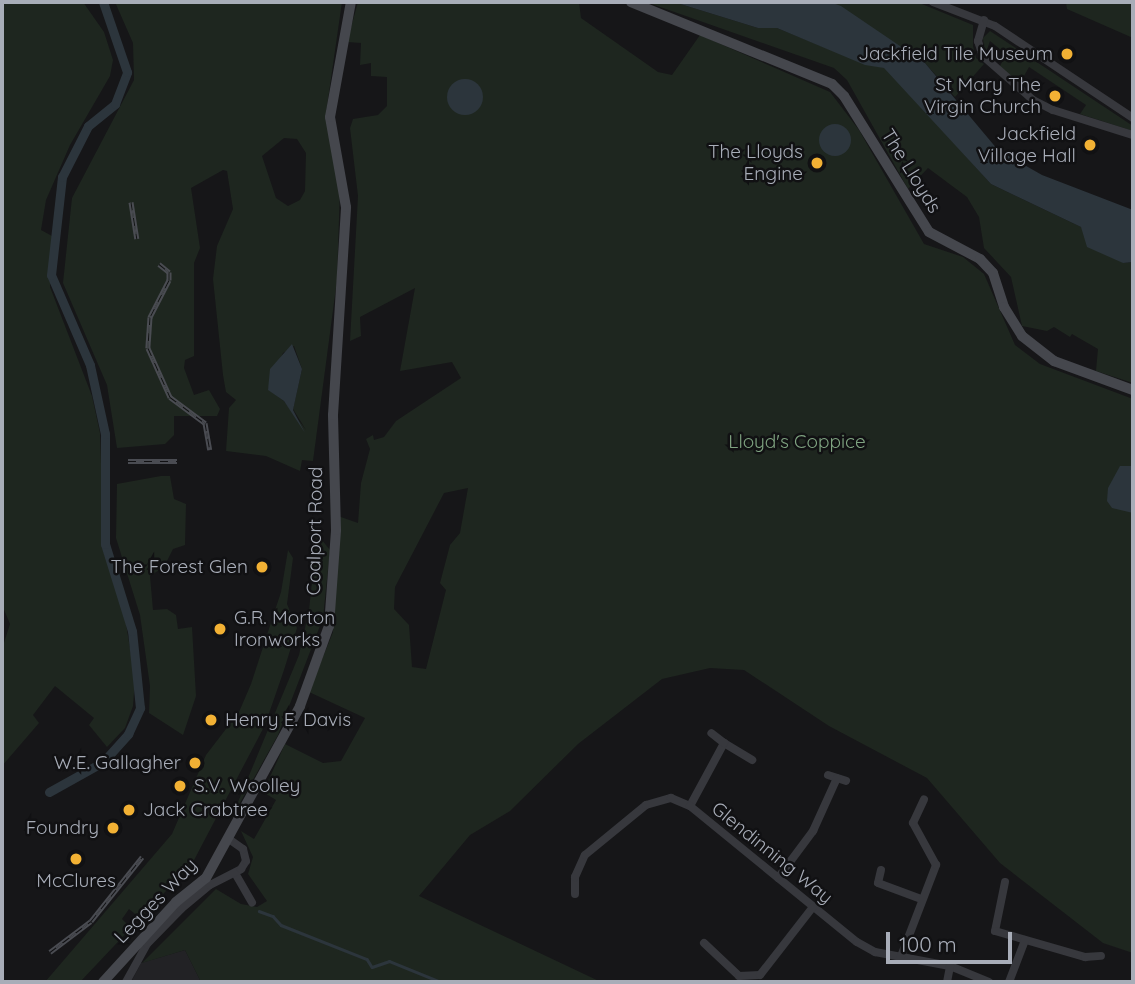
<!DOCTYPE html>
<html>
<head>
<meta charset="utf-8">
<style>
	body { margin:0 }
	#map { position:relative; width:1135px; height:984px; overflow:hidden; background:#161618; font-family:Quicksand,sans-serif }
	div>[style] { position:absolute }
	.built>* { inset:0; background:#222225 }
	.green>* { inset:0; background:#1e261f }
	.water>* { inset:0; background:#2c353c }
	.round { border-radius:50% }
	.stream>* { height:2.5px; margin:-1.25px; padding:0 1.25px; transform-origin:1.25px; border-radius:1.25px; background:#2c353c }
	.canal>* { height:9px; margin:-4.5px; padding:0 4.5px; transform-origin:4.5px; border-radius:4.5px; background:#2c353c }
	.street>* { height:8px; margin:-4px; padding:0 4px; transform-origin:4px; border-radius:4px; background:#37383d }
	.secondary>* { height:10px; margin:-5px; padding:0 5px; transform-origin:5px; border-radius:5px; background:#45474d }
	.rail>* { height:5px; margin-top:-2.5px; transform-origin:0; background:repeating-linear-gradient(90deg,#111113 0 8px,#4a4c52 0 16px); box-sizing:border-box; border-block:2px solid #4a4c52 }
	.dots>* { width:19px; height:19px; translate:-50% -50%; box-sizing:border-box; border:4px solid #111113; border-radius:50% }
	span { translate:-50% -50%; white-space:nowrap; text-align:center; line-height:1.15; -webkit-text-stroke:5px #111113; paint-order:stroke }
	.poi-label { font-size:19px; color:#a8adb8 }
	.right { translate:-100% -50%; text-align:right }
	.left { translate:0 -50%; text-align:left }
	.street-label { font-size:19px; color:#a8adb8 }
	.park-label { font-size:19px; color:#7fa381 }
	.frame { position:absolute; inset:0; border:4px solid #a8adb8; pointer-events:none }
	.scale { position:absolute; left:886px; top:932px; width:126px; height:32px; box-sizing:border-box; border:4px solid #a8adb8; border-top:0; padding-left:9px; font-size:21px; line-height:24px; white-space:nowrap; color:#a8adb8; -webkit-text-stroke:5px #111113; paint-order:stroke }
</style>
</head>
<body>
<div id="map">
	<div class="built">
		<div style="clip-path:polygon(185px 950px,201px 982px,131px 982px,141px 963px)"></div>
	</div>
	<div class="green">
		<div style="clip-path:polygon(2px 2px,83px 2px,104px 32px,113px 60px,110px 76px,70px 145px,46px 200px,41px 230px,52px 236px,50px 287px,92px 396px,100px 433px,104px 554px,120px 587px,135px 679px,133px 706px,125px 728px,107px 747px,89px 725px,94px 718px,55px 686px,33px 715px,39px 723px,2px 766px,2px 649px,10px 624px,2px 605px)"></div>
		<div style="clip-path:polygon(evenodd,115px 2px,342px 2px,326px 113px,340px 189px,337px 280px,313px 461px,302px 460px,300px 471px,266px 456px,226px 451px,229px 408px,236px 400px,226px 392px,223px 375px,213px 279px,217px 246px,233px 209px,227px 171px,223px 170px,191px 188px,200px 248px,194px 263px,194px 356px,185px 360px,184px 368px,194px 395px,209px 390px,220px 409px,217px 416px,174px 416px,174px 435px,165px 444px,117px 448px,107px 385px,63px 283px,72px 198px,134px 80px,133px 43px,115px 2px,284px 138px,297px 139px,306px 153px,305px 191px,300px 200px,288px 206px,276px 198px,262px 156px,284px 138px,115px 2px,294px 346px,302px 369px,293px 409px,306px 430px,284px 401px,268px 389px,283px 353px,294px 346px)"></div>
		<div style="clip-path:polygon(evenodd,358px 2px,579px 2px,581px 18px,658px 72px,672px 75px,700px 35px,830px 92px,859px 130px,924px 244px,963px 257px,984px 274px,1015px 345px,1040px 364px,1133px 399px,1133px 953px,1103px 943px,1000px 863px,927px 778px,829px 726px,744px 670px,710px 668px,662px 679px,578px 744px,510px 811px,470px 835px,419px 896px,601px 982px,201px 982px,185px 950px,142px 963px,216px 889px,241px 904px,257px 907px,267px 901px,248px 874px,253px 857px,241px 831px,254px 839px,276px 800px,263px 792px,285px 744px,323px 763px,341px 761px,365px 718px,309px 692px,333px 632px,338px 516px,358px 523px,361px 483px,370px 449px,366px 439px,373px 435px,374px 440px,384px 437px,396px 421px,461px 378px,452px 362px,400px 371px,415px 288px,360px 317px,361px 336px,350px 341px,358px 196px,350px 128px,353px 119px,378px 115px,387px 106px,387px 77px,371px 76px,371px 63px,360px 65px,361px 43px,347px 42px,358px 2px,468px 488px,460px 533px,450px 545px,440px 583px,446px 590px,426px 669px,412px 667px,409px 625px,394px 609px,395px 587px,444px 493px,468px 488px)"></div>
		<div style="clip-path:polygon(646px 2px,674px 2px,758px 28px,777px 28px,865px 64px,886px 68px,991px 184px,1081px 227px,1123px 263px,1133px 262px,1133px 383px,1096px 371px,1098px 349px,1072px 334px,1070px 337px,1054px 327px,1047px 331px,1022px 326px,1011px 277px,984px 248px,979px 217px,967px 197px,928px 168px,908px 189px,847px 80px,834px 68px)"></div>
		<div style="clip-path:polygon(830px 2px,917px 2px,973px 25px,973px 46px,976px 58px,984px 64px,955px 97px,925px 63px)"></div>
		<div style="clip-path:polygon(1066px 2px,1133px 2px,1133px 38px,1067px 9px)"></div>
		<div style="clip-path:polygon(990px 31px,1133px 126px,1133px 131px,1080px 114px,1086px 105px,1029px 67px,1019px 85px,999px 68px,1006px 54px,990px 41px,985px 55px,983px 38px)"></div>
		<div style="clip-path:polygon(161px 476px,170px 476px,174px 499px,186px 504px,185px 545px,173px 549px,164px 567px,150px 576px,153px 610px,167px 609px,176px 615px,178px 629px,192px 627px,196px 696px,183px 735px,149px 713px,150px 686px,140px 615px,116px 538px,117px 484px)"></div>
		<div style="clip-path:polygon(317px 534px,330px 550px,323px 618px,278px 735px,231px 819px,299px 655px,309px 610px)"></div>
		<div style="clip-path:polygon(288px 550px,293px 558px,287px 604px,297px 628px,284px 670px,265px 725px,192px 864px,140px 918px,129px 909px,122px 919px,131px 928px,80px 982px,45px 982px,172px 834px,206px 755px,239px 712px,251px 684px,281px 592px)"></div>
	</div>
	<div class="water">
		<div style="clip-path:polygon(674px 2px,830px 2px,841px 6px,925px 63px,998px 150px,1042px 175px,1133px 210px,1133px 262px,1123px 263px,1087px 247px,1081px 227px,991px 184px,884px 68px,865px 65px,777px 28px,758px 28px)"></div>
		<div class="round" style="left:447px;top:79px;width:36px;height:36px"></div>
		<div class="round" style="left:819px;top:124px;width:32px;height:32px"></div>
		<div style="clip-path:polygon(292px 344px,302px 369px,293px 410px,305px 433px,284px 401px,268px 390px,270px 369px)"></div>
		<div style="clip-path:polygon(1120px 466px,1133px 466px,1133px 513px,1112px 508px,1107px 501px,1108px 488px)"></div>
	</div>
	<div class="stream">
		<div style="left:259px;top:911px;width:15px;rotate:20deg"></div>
		<div style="left:273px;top:916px;width:12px;rotate:48deg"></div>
		<div style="left:281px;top:925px;width:92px;rotate:21.6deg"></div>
		<div style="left:367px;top:959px;width:9px;rotate:58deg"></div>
		<div style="left:372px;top:967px;width:18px;rotate:-19deg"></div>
		<div style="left:389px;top:961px;width:56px;rotate:22deg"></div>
	</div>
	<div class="canal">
		<div style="left:49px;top:792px;width:62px;rotate:-29.1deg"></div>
		<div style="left:103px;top:762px;width:38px;rotate:-48deg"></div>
		<div style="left:128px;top:734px;width:29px;rotate:-65deg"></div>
		<div style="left:140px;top:708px;width:77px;rotate:-95.9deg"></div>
		<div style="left:132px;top:631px;width:91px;rotate:-107.2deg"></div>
		<div style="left:105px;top:544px;width:110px;rotate:-90deg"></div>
		<div style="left:105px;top:434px;width:71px;rotate:-102.3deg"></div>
		<div style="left:90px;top:365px;width:98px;rotate:-113.4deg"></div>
		<div style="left:51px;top:275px;width:99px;rotate:-83.6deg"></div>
		<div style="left:62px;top:177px;width:57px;rotate:-63deg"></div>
		<div style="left:88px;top:126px;width:35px;rotate:-39deg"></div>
		<div style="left:115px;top:104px;width:34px;rotate:-69deg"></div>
		<div style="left:127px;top:72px;width:74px;rotate:-108.9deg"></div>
	</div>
	<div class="street">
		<div style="left:933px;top:2px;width:66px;rotate:21.2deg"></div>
		<div style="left:995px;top:26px;width:166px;rotate:33.7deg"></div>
		<div style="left:984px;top:20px;width:22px;rotate:106deg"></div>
		<div style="left:978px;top:41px;width:16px;rotate:72deg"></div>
		<div style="left:983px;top:56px;width:67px;rotate:41.3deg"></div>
		<div style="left:1033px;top:100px;width:22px;rotate:27deg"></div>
		<div style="left:1053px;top:110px;width:84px;rotate:17.4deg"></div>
		<div style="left:724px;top:743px;width:33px;rotate:31deg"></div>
		<div style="left:828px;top:775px;width:19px;rotate:18deg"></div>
		<div style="left:690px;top:806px;width:72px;rotate:-61.6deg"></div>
		<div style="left:724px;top:743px;width:16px;rotate:-142deg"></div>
		<div style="left:881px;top:870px;width:13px;rotate:103deg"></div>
		<div style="left:878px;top:883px;width:46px;rotate:20.4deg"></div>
		<div style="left:235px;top:873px;width:34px;rotate:60deg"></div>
		<div style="left:778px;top:878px;width:59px;rotate:-53.3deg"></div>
		<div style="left:813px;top:831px;width:58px;rotate:-65.6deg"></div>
		<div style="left:1005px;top:882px;width:50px;rotate:101.5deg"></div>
		<div style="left:995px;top:931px;width:94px;rotate:16.1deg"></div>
		<div style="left:1085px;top:957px;width:16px;rotate:-4deg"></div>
		<div style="left:575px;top:894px;width:17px;rotate:-90deg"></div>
		<div style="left:575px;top:877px;width:24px;rotate:-66deg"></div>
		<div style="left:585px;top:855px;width:79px;rotate:-39.3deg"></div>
		<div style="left:646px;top:805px;width:26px;rotate:-16deg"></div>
		<div style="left:671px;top:798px;width:21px;rotate:23deg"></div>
		<div style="left:690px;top:806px;width:215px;rotate:39.2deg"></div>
		<div style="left:857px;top:942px;width:21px;rotate:29deg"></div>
		<div style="left:875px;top:952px;width:76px;rotate:10.6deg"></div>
		<div style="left:950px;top:966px;width:42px;rotate:22.3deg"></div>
		<div style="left:704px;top:943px;width:48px;rotate:43.3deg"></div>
		<div style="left:739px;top:976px;width:21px;rotate:-3deg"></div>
		<div style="left:760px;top:975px;width:86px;rotate:-52.1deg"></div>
		<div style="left:900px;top:959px;width:101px;rotate:-69deg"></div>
		<div style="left:936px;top:865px;width:48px;rotate:-118.7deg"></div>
		<div style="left:913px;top:823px;width:26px;rotate:-65deg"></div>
		<div style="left:126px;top:982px;width:43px;rotate:-61.1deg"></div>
		<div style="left:147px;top:944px;width:49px;rotate:-45.8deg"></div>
		<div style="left:181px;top:909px;width:38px;rotate:-40deg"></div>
		<div style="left:210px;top:885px;width:35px;rotate:-27deg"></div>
		<div style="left:241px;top:869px;width:9px;rotate:-58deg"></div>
		<div style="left:246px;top:861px;width:12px;rotate:-104deg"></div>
		<div style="left:243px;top:849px;width:16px;rotate:-145deg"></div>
		<div style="left:947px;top:982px;width:16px;rotate:-79deg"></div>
		<div style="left:1009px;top:982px;width:45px;rotate:-69.1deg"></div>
	</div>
	<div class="secondary">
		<div style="left:631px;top:2px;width:217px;rotate:22.2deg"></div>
		<div style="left:832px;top:84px;width:17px;rotate:45deg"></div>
		<div style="left:844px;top:96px;width:160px;rotate:58deg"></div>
		<div style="left:929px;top:232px;width:58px;rotate:27.9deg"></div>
		<div style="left:980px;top:259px;width:19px;rotate:47deg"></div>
		<div style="left:993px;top:273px;width:36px;rotate:72deg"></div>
		<div style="left:1004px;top:307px;width:34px;rotate:58deg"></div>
		<div style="left:1022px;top:336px;width:41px;rotate:38deg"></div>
		<div style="left:1054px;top:361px;width:84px;rotate:20.2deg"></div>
		<div style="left:103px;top:982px;width:108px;rotate:-47.6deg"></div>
		<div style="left:176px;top:902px;width:38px;rotate:-39deg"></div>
		<div style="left:206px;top:878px;width:196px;rotate:-61.3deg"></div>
		<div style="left:300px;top:706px;width:85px;rotate:-70.1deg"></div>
		<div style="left:329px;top:626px;width:96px;rotate:-85.8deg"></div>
		<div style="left:336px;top:530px;width:115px;rotate:-91.5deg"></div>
		<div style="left:333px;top:415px;width:208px;rotate:-86.4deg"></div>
		<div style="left:346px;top:207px;width:91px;rotate:-100.1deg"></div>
		<div style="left:330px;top:117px;width:117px;rotate:-79.7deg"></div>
	</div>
	<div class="rail">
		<div style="left:131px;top:202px;width:37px;rotate:81deg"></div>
		<div style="left:159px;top:264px;width:13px;rotate:39deg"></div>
		<div style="left:169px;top:272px;width:8px;rotate:90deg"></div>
		<div style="left:169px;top:280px;width:42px;rotate:117.2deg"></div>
		<div style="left:150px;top:317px;width:31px;rotate:94deg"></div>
		<div style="left:148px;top:348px;width:54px;rotate:65.8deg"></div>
		<div style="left:170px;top:397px;width:44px;rotate:36.6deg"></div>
		<div style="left:205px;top:423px;width:27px;rotate:80deg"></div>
		<div style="left:128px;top:461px;width:49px"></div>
		<div style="left:50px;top:952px;width:51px;rotate:-37.1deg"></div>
		<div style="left:91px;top:921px;width:82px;rotate:-51.4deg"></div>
	</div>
	<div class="dots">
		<div style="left:1067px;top:54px;background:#f2b134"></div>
		<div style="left:1055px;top:96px;background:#f2b134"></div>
		<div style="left:1090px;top:145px;background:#f2b134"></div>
		<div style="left:817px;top:163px;background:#f2b134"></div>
		<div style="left:262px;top:567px;background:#f2b134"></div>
		<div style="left:220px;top:629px;background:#f2b134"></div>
		<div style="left:211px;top:720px;background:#f2b134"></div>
		<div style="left:195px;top:763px;background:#f2b134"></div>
		<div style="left:180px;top:786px;background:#f2b134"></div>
		<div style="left:129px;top:810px;background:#f2b134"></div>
		<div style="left:113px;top:828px;background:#f2b134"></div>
		<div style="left:76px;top:859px;background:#f2b134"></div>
	</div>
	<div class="poi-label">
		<span class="right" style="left:1053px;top:54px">Jackfield Tile Museum</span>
		<span class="right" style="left:1041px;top:96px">St Mary The<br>Virgin Church</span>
		<span class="right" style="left:1076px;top:145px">Jackfield<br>Village Hall</span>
		<span class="right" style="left:803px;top:163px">The Lloyds<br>Engine</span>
		<span class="right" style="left:248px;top:567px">The Forest Glen</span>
		<span class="left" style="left:234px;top:629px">G.R. Morton<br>Ironworks</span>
		<span class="left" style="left:225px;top:720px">Henry E. Davis</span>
		<span class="right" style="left:181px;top:763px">W.E. Gallagher</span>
		<span class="left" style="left:194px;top:786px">S.V. Woolley</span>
		<span class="left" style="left:143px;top:810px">Jack Crabtree</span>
		<span class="right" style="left:99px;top:828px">Foundry</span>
		<span style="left:76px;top:881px">McClures</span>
	</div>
	<div class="street-label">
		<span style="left:911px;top:171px;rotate:58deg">The Lloyds</span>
		<span style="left:315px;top:531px;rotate:-89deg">Coalport Road</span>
		<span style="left:772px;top:853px;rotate:39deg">Glendinning Way</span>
		<span style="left:156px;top:901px;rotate:-46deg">Legges Way</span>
	</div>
	<div class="park-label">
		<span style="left:797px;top:442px">Lloyd's Coppice</span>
	</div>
	<div class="frame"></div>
	<div class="scale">100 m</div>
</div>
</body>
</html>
